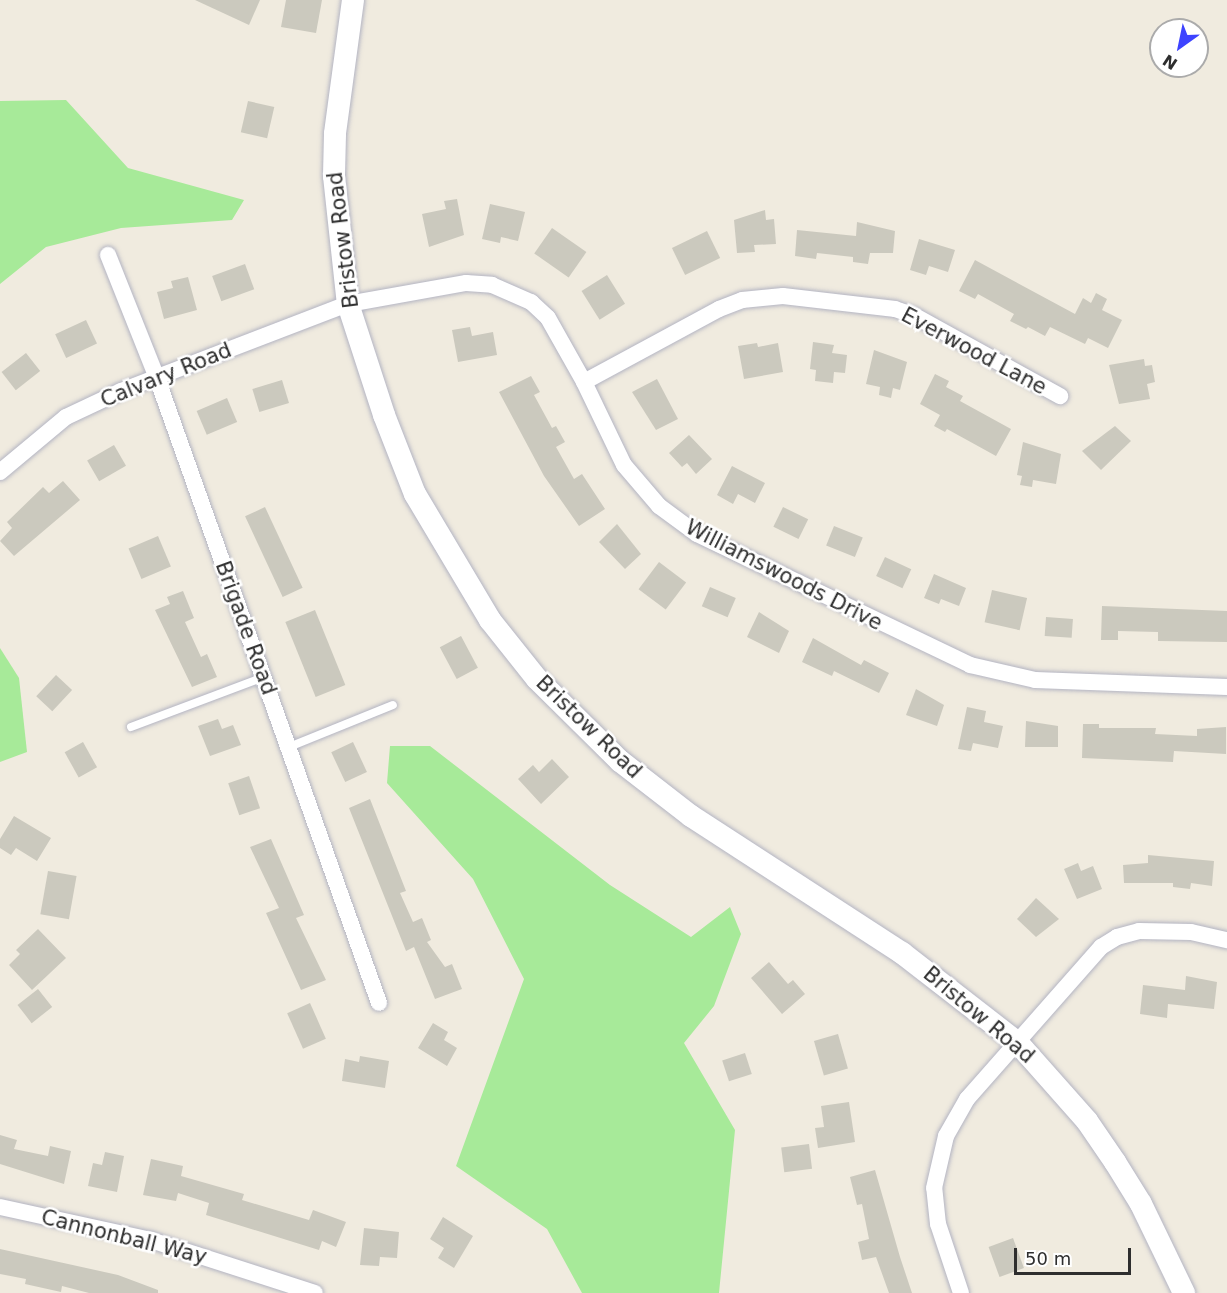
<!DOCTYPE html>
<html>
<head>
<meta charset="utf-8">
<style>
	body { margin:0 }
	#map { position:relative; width:1227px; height:1293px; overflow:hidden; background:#f0ebdf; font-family:"DejaVu Sans",sans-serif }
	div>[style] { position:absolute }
	.green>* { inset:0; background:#a7ea99 }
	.building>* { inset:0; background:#cbc9be; transform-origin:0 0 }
	.roads { filter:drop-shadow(0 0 2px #b3b4c2) drop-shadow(0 0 2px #b3b4c2) }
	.lane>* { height:8px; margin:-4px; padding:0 4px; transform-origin:4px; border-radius:4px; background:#fff }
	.street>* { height:16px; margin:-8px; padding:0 8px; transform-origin:8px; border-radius:8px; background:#fff }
	.secondary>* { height:22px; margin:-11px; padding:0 11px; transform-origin:11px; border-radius:11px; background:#fff }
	span { translate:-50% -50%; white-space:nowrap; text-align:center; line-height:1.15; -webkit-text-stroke:5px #fff; paint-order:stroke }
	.street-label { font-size:21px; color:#2e2e2e }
	.north { position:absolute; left:1149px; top:18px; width:60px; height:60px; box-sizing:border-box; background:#fff; border:2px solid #ababab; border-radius:50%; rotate:213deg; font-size:16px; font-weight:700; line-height:24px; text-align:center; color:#2e2e2e }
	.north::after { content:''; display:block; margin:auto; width:21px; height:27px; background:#3d43ff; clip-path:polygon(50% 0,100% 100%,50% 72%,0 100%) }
	.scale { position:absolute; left:1014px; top:1248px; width:117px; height:27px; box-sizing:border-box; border:3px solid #2e2e2e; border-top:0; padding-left:8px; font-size:18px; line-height:21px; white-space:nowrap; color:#2e2e2e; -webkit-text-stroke:4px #fff; paint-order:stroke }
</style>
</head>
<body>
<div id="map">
	<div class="green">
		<div style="clip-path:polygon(66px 100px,128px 168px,244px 200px,232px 220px,121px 228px,46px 247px,0 284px,0 101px)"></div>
		<div style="clip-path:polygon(0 648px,19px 678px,27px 752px,0 762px)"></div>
		<div style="clip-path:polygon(390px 746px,430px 746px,610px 885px,691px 937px,730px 907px,741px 934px,714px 1006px,684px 1043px,735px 1130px,719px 1293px,582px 1293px,547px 1229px,456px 1166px,524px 979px,473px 879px,387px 783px)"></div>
	</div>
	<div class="building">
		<div style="clip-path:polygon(195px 0,260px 0,249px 25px)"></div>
		<div style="clip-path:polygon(286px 0,322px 0,316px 33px,281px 27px)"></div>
		<div style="left:248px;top:101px;width:27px;height:32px;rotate:13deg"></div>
		<div style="clip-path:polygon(457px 199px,464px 235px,429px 247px,422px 214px,446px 209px,444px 201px)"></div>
		<div style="clip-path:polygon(490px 204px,525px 212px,518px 241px,501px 237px,500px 243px,482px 239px)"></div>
		<div style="clip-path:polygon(765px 210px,766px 220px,774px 219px,776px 244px,754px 245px,755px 252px,737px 253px,734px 220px)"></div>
		<div style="clip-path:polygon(857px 222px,895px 231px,893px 253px,870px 253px,868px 264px,853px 262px,853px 257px,817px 253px,816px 259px,795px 256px,797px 230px,856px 236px)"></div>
		<div style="left:552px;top:228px;width:42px;height:31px;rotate:35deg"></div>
		<div style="left:707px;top:231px;width:30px;height:39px;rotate:64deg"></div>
		<div style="clip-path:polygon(919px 239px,955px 250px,948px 272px,929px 266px,926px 275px,910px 270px)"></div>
		<div style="clip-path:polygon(975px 260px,1075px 314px,1083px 298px,1091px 303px,1096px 293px,1107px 299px,1102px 310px,1122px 320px,1108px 348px,1088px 338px,1085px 344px,1050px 327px,1045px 336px,1028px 327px,1026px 329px,1010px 321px,1014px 314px,978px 294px,975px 299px,959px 291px)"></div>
		<div style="left:245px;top:264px;width:27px;height:35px;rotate:70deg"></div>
		<div style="left:607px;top:275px;width:34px;height:30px;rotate:58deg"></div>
		<div style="clip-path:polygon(188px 277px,197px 310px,164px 319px,157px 292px,173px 288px,171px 281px)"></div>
		<div style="left:86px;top:320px;width:26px;height:34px;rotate:65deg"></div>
		<div style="clip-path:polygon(470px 327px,472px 336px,493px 332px,497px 355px,458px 362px,452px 330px)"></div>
		<div style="clip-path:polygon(813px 342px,834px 345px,832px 353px,847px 355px,845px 373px,834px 372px,833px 383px,815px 381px,816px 370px,810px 369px)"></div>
		<div style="clip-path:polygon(757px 343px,758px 347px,778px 343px,783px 372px,744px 379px,738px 346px)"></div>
		<div style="clip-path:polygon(874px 350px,907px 362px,900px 390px,893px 388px,891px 398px,879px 395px,880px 387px,866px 384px)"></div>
		<div style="left:26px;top:353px;width:23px;height:31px;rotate:52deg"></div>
		<div style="clip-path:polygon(1144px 359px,1145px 366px,1152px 365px,1155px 382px,1147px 384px,1150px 399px,1119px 404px,1109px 365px)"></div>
		<div style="clip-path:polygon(935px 374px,949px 381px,946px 387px,963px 396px,960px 401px,1011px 429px,996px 456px,947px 429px,945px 432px,934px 426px,940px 415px,920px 404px)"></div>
		<div style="clip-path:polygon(531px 376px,540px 392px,534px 395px,552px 428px,556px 426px,565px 442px,556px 447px,574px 479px,582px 474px,605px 509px,579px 526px,544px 476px,499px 392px)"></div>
		<div style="clip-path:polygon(657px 379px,678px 419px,656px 430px,632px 392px)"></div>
		<div style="left:282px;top:380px;width:24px;height:31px;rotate:73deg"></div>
		<div style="left:227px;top:398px;width:26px;height:33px;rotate:67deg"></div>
		<div style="clip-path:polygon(1115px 426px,1131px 441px,1101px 470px,1082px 451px)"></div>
		<div style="clip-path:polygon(689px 435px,712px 459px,696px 474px,687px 463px,682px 467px,669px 453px)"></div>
		<div style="clip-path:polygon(1023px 442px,1061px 454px,1056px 484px,1033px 480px,1032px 487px,1020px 485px,1022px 476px,1017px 475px)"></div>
		<div style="left:114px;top:445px;width:24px;height:31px;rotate:60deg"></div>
		<div style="clip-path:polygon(732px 466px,765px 483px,755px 503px,738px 494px,733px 504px,717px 495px)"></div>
		<div style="clip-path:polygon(63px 481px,80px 500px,14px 556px,0 541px,12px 528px,7px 522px,43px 487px,49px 493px)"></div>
		<div style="left:265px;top:507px;width:89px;height:22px;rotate:65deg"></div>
		<div style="left:783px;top:507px;width:28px;height:22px;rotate:26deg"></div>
		<div style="clip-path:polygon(617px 524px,641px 554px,625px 569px,599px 542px)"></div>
		<div style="left:834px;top:526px;width:31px;height:21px;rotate:22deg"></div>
		<div style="left:158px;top:536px;width:33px;height:32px;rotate:67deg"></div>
		<div style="left:885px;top:557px;width:29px;height:21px;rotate:25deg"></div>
		<div style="left:659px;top:562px;width:34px;height:34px;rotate:37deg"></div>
		<div style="clip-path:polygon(934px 574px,966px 588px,959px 606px,941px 599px,939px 604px,924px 598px)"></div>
		<div style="left:710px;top:587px;width:28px;height:21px;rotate:23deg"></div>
		<div style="left:992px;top:590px;width:36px;height:33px;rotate:13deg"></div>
		<div style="clip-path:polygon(183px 591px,194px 618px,185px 622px,201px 657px,207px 654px,217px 677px,192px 687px,155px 610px,170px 604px,167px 597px)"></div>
		<div style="clip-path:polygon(1102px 606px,1227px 611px,1227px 642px,1158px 641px,1158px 632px,1118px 631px,1118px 640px,1101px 640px)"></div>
		<div style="left:315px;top:610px;width:81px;height:32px;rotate:68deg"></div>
		<div style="clip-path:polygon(759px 612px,789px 631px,779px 653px,747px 637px)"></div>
		<div style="left:1046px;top:617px;width:27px;height:19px;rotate:4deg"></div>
		<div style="left:461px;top:636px;width:36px;height:24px;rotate:62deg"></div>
		<div style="clip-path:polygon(813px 638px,861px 665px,864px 660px,889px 673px,879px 693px,834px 671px,832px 676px,802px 662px)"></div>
		<div style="left:56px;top:675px;width:22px;height:29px;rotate:43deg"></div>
		<div style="clip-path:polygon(916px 689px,944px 705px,937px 726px,906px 715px)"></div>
		<div style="clip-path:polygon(967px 707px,986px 711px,984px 722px,1003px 726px,998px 748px,973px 743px,971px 751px,958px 749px)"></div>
		<div style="clip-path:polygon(218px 719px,222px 729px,233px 725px,241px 745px,210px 756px,198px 726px)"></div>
		<div style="clip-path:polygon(1026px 721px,1058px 726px,1058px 747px,1025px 747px)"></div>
		<div style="clip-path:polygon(1083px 724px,1099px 724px,1099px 728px,1156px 728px,1155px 734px,1197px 736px,1197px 729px,1226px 727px,1226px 754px,1174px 751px,1173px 762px,1082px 758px)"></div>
		<div style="left:83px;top:742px;width:29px;height:21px;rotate:61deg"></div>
		<div style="left:353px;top:742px;width:33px;height:24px;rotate:65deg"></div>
		<div style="clip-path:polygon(552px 759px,569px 777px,541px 804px,518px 779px,533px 765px,539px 772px)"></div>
		<div style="left:249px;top:776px;width:34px;height:22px;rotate:71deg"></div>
		<div style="clip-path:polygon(370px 799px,406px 891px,400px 893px,413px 922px,422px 918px,431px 940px,427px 942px,445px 967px,452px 964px,462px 989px,435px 999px,414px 947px,406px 951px,349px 808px)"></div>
		<div style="clip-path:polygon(14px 816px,51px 838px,37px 861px,16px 848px,11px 855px,0 848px,0 839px)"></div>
		<div style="clip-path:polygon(271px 839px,304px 915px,296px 918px,326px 980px,301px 990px,266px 913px,279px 908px,250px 847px)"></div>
		<div style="clip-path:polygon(1148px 855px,1214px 861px,1212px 886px,1191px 883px,1190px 889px,1173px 887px,1173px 883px,1124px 883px,1123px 865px,1148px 863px)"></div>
		<div style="clip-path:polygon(1078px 863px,1081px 871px,1093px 866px,1102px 889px,1077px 899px,1064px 869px)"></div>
		<div style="left:48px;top:871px;width:29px;height:44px;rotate:10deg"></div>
		<div style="clip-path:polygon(1036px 898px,1059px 919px,1036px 937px,1017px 919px)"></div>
		<div style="clip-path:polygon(38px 929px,66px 958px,32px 990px,9px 965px,20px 954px,16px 950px)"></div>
		<div style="clip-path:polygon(769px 962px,788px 984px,793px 980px,805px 994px,782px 1014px,751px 978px)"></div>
		<div style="clip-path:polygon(1186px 976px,1217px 982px,1214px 1009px,1168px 1004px,1167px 1018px,1140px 1014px,1143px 985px,1185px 990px)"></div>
		<div style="left:38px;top:989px;width:23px;height:26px;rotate:52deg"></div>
		<div style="left:310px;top:1003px;width:39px;height:25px;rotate:66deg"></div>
		<div style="clip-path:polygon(433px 1023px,448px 1032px,444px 1040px,457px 1048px,447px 1066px,418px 1048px)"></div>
		<div style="left:838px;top:1034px;width:36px;height:25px;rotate:74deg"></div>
		<div style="left:745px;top:1053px;width:22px;height:24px;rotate:72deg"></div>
		<div style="clip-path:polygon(360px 1056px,389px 1061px,385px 1088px,342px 1081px,345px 1059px,359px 1062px)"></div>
		<div style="clip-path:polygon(849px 1102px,855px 1142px,818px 1148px,815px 1128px,824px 1127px,821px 1106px)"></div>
		<div style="clip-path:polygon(0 1135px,17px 1140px,14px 1149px,48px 1156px,50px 1146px,71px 1151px,64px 1184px,0 1164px)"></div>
		<div style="left:809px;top:1144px;width:25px;height:28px;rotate:83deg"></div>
		<div style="clip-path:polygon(105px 1152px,124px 1156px,117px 1192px,88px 1186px,93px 1163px,102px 1165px)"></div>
		<div style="clip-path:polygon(151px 1159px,183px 1166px,181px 1176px,244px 1194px,242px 1200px,309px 1220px,313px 1210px,346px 1222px,336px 1247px,322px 1241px,319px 1250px,206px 1215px,209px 1203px,178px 1193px,176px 1201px,143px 1195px)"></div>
		<div style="clip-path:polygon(875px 1170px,900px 1257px,912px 1293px,889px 1293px,876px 1257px,862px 1260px,858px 1242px,869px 1239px,862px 1204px,857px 1205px,850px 1177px)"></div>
		<div style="clip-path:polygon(443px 1217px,473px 1236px,454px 1268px,438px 1258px,444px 1248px,430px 1239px)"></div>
		<div style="clip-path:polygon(364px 1228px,399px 1232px,397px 1258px,380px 1257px,379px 1266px,360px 1265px)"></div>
		<div style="left:1013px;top:1238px;width:32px;height:26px;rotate:70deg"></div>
		<div style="clip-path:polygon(0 1249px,118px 1275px,158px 1290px,158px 1293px,89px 1293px,62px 1286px,61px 1292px,25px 1284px,26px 1279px,0 1274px)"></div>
	</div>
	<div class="roads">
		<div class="lane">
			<div style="left:131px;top:727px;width:142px;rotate:-20.6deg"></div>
			<div style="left:289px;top:747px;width:112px;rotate:-22deg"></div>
		</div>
		<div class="street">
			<div style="left:108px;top:255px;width:132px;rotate:68.3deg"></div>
			<div style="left:157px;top:378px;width:663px;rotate:70.44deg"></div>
			<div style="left:584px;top:382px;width:153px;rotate:-28.4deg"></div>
			<div style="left:719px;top:309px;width:25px;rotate:-21deg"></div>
			<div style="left:742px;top:300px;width:41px;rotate:-5.6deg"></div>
			<div style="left:783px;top:296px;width:113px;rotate:6.6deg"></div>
			<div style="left:895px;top:309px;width:21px;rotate:19deg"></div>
			<div style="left:915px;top:316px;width:166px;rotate:28.9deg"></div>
			<div style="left:0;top:472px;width:86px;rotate:-39.8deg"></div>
			<div style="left:66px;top:417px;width:61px;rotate:-25.3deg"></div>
			<div style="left:121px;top:391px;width:243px;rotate:-21deg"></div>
			<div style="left:348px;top:304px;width:120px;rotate:-10.1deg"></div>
			<div style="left:466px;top:283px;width:26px;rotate:4deg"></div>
			<div style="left:492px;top:285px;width:43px;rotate:23.6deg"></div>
			<div style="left:531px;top:302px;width:23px;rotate:43deg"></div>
			<div style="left:548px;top:318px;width:73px;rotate:60.6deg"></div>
			<div style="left:584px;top:382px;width:92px;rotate:64.3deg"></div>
			<div style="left:624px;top:465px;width:54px;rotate:49.5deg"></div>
			<div style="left:659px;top:506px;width:47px;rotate:36.4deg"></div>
			<div style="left:697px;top:534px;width:303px;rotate:25.6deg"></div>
			<div style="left:970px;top:665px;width:67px;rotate:13deg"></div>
			<div style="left:1035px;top:680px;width:192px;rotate:2.1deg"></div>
			<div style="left:0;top:1207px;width:155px;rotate:12.3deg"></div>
			<div style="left:151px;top:1240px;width:172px;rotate:17.9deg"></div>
			<div style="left:961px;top:1293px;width:73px;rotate:-108.4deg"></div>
			<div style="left:938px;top:1224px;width:36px;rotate:-96deg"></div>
			<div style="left:934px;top:1188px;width:53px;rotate:-77deg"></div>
			<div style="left:946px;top:1136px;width:43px;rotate:-60.4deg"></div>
			<div style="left:967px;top:1099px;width:203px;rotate:-48.6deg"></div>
			<div style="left:1101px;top:947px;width:19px;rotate:-32deg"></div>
			<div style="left:1117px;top:937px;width:23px;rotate:-15deg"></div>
			<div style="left:1139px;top:931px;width:52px;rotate:1.1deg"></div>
			<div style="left:1191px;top:932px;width:37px;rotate:13deg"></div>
		</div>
		<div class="secondary">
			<div style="left:353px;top:0;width:135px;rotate:97.7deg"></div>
			<div style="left:335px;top:134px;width:42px;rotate:91.4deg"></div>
			<div style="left:334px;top:176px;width:129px;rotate:83.8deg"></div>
			<div style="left:348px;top:304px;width:117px;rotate:72deg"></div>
			<div style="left:384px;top:415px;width:85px;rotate:68.6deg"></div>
			<div style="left:415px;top:494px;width:147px;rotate:59.2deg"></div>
			<div style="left:490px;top:620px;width:75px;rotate:51.5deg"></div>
			<div style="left:537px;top:679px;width:117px;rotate:44.7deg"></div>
			<div style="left:620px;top:761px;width:90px;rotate:37.8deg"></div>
			<div style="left:691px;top:816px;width:252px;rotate:33deg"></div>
			<div style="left:902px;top:953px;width:147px;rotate:37.8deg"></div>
			<div style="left:1018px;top:1043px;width:104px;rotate:48.5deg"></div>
			<div style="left:1087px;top:1121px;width:50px;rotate:55.7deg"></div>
			<div style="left:1115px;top:1162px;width:49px;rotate:58.2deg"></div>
			<div style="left:1141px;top:1204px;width:99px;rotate:64.2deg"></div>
		</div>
	</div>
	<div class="street-label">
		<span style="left:343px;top:240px;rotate:-97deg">Bristow Road</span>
		<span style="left:974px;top:351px;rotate:28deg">Everwood Lane</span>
		<span style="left:166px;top:375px;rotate:-22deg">Calvary Road</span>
		<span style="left:784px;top:575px;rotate:27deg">Williamswoods Drive</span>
		<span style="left:246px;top:628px;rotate:70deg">Brigade Road</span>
		<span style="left:589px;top:727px;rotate:44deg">Bristow Road</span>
		<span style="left:979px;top:1015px;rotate:40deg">Bristow Road</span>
		<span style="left:124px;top:1237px;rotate:14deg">Cannonball Way</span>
	</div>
	<div class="north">N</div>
	<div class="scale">50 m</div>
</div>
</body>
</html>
